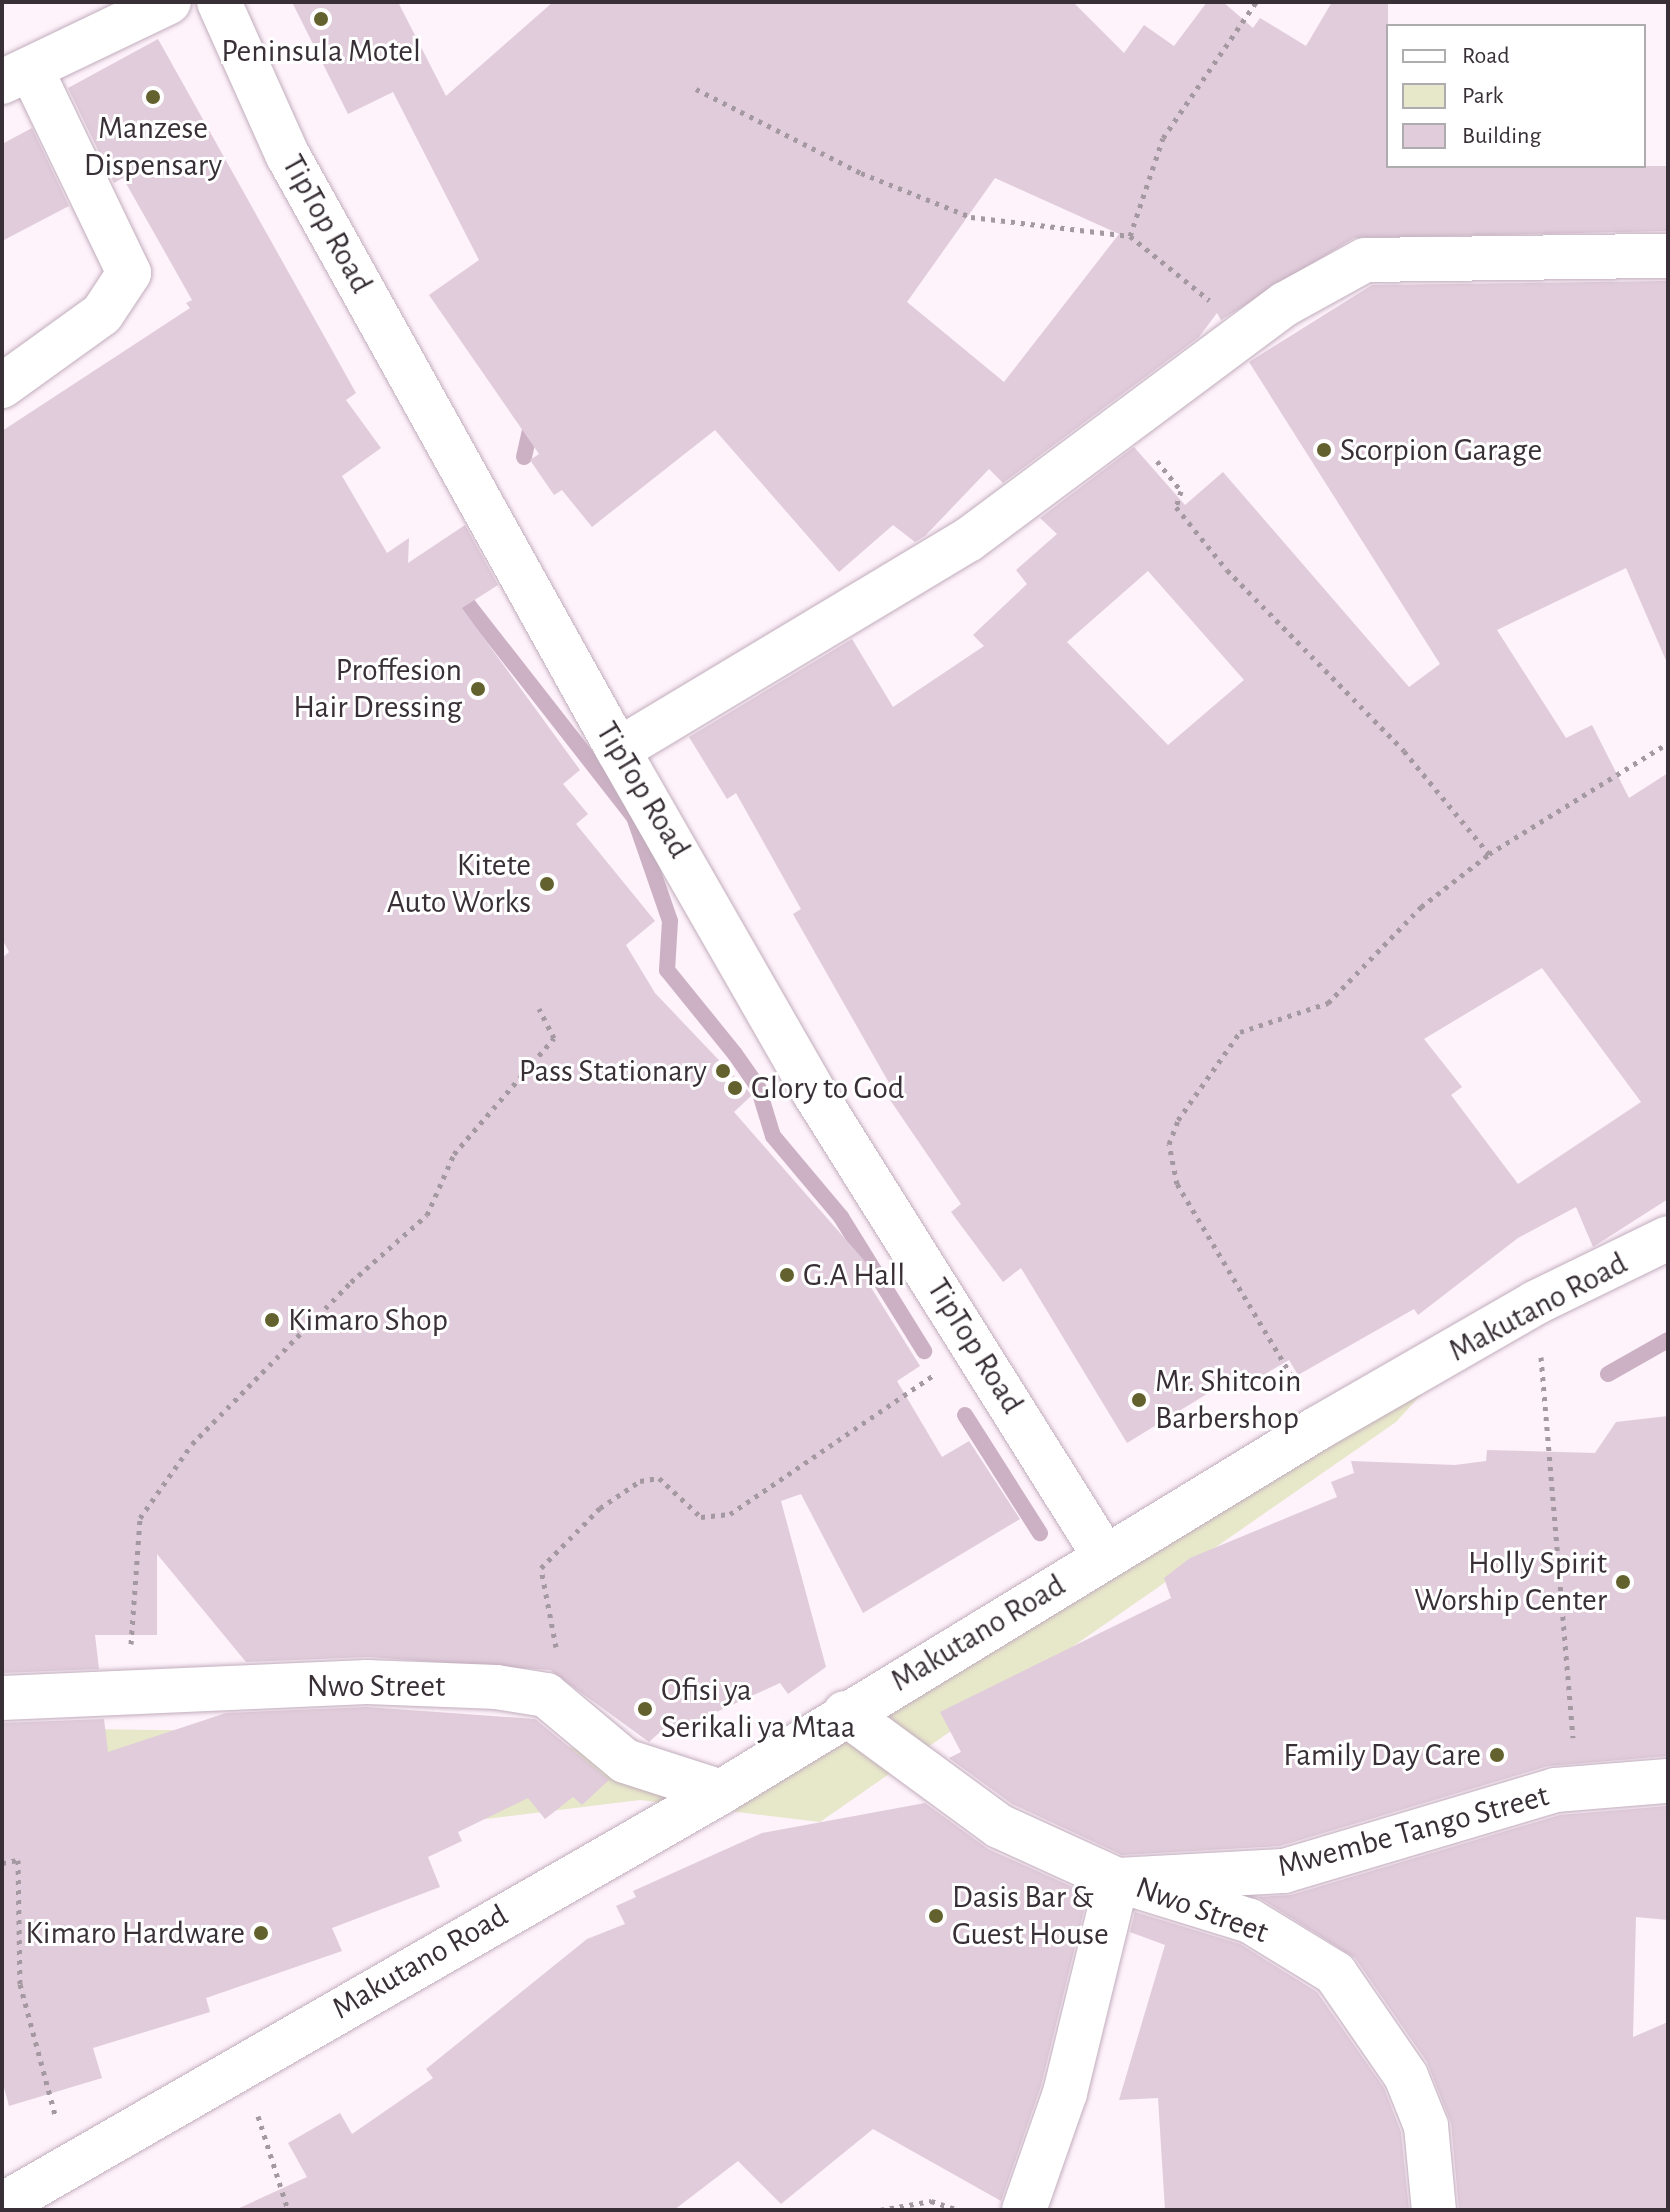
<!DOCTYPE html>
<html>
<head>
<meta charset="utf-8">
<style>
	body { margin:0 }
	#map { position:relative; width:1670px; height:2212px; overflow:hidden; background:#fef2fb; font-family:"Alegreya Sans",sans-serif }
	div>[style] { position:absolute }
	.green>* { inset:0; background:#e7e7ca }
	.stream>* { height:16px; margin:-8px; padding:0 8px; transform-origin:8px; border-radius:8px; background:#ccb1c4 }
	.building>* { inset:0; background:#e1ccdb }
	.path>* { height:5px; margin-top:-2.5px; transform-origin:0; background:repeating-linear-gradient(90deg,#a499a1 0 4px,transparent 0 10px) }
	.roads { filter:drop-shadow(0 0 2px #c1adbc) drop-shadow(0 0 2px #c1adbc) }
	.minor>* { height:44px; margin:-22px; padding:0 22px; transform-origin:22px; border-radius:22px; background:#fff }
	.tertiary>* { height:44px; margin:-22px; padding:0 22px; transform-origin:22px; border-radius:22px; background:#fff }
	.dots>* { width:22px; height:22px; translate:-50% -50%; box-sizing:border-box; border:4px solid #fff; border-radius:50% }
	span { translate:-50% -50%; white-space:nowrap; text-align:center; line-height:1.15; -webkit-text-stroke:6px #fff; paint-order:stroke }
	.poi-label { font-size:32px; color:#383036 }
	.left { translate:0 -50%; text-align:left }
	.right { translate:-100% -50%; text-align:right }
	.street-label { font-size:32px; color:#383036 }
	.frame { position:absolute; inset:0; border:4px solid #383036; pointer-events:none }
	.legend { position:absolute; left:1386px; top:24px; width:260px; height:144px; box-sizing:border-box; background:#fff; border:2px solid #afacaf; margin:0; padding:10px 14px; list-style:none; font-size:24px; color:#383036 }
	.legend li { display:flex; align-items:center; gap:16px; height:40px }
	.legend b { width:40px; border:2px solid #afacaf }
</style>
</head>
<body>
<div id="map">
	<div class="green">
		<div style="clip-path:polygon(1429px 1386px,1396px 1422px,820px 1822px,640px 1800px,2px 1879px,2px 1728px,536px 1735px,698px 1792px)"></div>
	</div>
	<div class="stream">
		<div style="left:524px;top:457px;width:41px;rotate:-77.3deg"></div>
		<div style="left:455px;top:588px;width:291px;rotate:52deg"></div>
		<div style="left:634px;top:817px;width:110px;rotate:70.9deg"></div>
		<div style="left:670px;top:921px;width:49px;rotate:93.5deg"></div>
		<div style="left:667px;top:970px;width:108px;rotate:51deg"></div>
		<div style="left:735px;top:1054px;width:40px;rotate:55.1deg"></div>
		<div style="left:758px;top:1087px;width:51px;rotate:73deg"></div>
		<div style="left:773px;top:1136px;width:106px;rotate:50deg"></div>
		<div style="left:841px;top:1217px;width:158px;rotate:58.2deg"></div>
		<div style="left:1608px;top:1374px;width:69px;rotate:-29.5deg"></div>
		<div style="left:965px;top:1415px;width:140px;rotate:57.6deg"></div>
	</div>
	<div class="building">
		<div style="clip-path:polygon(evenodd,292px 2px,398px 2px,446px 96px,553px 2px,1073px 2px,1124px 53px,1144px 25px,1174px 46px,1207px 2px,1223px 2px,1253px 28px,1260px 18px,1306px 46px,1332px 2px,1388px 2px,1388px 166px,1668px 166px,1668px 231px,1354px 238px,1221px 320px,1217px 313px,1199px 337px,1003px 483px,989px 469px,925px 536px,915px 542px,893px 525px,839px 572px,715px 430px,592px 527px,562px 490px,554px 495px,530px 460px,539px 454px,429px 295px,479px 260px,393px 92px,348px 114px,292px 2px,995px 178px,1119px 234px,1004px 382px,907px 302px,995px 178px)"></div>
		<div style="clip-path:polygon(158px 39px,356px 393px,346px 400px,381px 448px,342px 476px,387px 553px,409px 538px,408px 563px,465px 525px,498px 585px,462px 608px,580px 770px,563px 784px,588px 814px,576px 824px,655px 921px,626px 945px,655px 993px,752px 1095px,734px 1112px,876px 1274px,867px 1281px,920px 1366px,897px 1381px,942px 1457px,969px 1441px,1020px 1519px,863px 1613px,801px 1494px,781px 1501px,826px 1667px,788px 1694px,780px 1683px,673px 1732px,669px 1724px,649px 1742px,550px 1670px,368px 1657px,246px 1662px,157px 1554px,157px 1635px,95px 1635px,99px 1669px,2px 1673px,2px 958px,9px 952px,2px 939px,2px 431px,190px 308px,186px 303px,192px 300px,123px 178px,114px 183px,68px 88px)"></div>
		<div style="clip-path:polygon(32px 128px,69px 206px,2px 241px,2px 144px)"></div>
		<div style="clip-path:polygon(evenodd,1668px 281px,1668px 665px,1626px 568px,1497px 630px,1566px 738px,1592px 725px,1629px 798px,1668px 773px,1668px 1199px,1593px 1247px,1576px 1207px,1518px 1238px,1418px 1315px,1414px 1309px,1298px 1375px,1289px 1360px,1234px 1392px,1228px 1381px,1127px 1443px,1021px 1268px,1003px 1282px,951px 1212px,961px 1204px,886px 1094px,893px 1090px,793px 914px,801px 909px,736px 793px,727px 799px,689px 737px,852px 639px,893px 707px,984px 646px,973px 635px,1027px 584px,1016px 570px,1057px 534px,1040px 518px,1134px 447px,1185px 505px,1223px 472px,1409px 687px,1440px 664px,1249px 362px,1372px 285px,1668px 281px,1148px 571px,1244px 680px,1168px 745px,1067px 642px,1148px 571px,1668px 281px,1542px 968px,1641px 1102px,1518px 1184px,1451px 1095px,1462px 1087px,1424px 1039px,1542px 968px)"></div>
		<div style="clip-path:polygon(1668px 1416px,1668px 1756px,1548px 1766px,1280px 1846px,1122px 1855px,1012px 1804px,949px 1758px,961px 1752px,940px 1712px,1171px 1598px,1164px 1578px,1190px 1558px,1337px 1497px,1331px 1482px,1354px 1473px,1351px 1461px,1455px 1465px,1486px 1461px,1487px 1450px,1595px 1453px,1616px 1422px)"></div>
		<div style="clip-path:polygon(367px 1707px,535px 1719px,609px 1780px,582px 1805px,573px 1797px,545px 1819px,528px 1798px,458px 1832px,462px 1841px,428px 1857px,440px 1887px,332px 1928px,342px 1951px,206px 1998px,210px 2012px,93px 2048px,102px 2078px,9px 2106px,2px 2080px,2px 1723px,104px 1719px,108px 1752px,226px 1713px)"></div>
		<div style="clip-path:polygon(925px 1803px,988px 1849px,1088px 1894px,1041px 2086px,1001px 2201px,873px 2129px,781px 2204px,738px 2161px,674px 2210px,235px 2210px,307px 2177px,288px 2143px,340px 2113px,352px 2134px,433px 2078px,426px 2069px,587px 1939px,625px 1924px,616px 1906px,636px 1897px,633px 1891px,762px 1833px)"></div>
		<div style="clip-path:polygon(1668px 1806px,1668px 1920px,1636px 1917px,1633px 2037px,1668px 2022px,1668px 2210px,1459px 2210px,1451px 2123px,1427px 2062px,1355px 1958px,1258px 1897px,1291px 1895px,1560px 1815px)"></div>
		<div style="clip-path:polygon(1135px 1912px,1240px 1944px,1317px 1992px,1384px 2088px,1401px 2132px,1409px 2210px,1165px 2210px,1158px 2098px,1119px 2100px,1165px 1945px,1130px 1932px)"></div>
	</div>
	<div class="path">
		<div style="left:696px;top:89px;width:185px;rotate:27deg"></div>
		<div style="left:861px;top:173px;width:118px;rotate:21.8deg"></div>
		<div style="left:971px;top:217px;width:160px;rotate:6.8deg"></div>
		<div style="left:1130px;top:236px;width:102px;rotate:39deg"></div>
		<div style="left:1130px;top:236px;width:103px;rotate:-71.4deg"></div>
		<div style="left:1163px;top:138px;width:165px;rotate:-55.6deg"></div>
		<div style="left:1157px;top:461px;width:38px;rotate:51deg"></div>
		<div style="left:1181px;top:491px;width:17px;rotate:107deg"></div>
		<div style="left:1176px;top:507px;width:81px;rotate:51deg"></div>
		<div style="left:1227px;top:570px;width:253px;rotate:45.6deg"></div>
		<div style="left:1404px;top:751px;width:134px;rotate:50.5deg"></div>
		<div style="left:1541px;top:1357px;width:382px;rotate:85.2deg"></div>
		<div style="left:1297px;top:1385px;width:234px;rotate:-120.8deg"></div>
		<div style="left:1177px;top:1184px;width:41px;rotate:-101.3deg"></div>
		<div style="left:1169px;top:1144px;width:26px;rotate:-69deg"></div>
		<div style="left:1178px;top:1120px;width:108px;rotate:-54.8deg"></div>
		<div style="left:1240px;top:1032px;width:93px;rotate:-18.2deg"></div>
		<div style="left:1328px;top:1003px;width:134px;rotate:-45.9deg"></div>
		<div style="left:1421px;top:907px;width:86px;rotate:-37.9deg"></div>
		<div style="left:1489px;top:854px;width:211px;rotate:-31.8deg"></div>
		<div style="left:131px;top:1644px;width:126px;rotate:-85.9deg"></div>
		<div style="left:140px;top:1518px;width:90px;rotate:-54.9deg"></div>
		<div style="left:192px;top:1444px;width:227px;rotate:-45.5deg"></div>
		<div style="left:351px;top:1282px;width:101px;rotate:-41.4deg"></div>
		<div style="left:427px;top:1215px;width:67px;rotate:-66.1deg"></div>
		<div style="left:454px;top:1154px;width:153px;rotate:-49.2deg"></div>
		<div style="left:554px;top:1038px;width:33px;rotate:-117deg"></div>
		<div style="left:556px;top:1647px;width:80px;rotate:-100.8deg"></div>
		<div style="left:541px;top:1568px;width:84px;rotate:-45.5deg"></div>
		<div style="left:600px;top:1508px;width:48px;rotate:-34deg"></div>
		<div style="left:640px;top:1481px;width:19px;rotate:-9deg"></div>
		<div style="left:659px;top:1478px;width:57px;rotate:42.9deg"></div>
		<div style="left:701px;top:1517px;width:29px;rotate:-6deg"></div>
		<div style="left:730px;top:1514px;width:247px;rotate:-34.3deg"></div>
		<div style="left:2px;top:1863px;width:16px;rotate:-11deg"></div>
		<div style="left:18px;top:1860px;width:124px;rotate:89.1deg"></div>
		<div style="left:20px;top:1984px;width:139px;rotate:75deg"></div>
		<div style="left:258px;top:2116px;width:99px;rotate:72.3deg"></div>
		<div style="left:880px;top:2210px;width:52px;rotate:-10deg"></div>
		<div style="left:931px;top:2201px;width:28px;rotate:18deg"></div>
	</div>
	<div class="roads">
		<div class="minor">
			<div style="left:219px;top:2px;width:167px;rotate:65.9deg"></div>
			<div style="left:287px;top:154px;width:682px;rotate:60.95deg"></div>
			<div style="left:618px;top:750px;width:396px;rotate:60.2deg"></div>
			<div style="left:815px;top:1094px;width:546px;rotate:57.94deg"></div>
			<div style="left:2px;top:82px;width:185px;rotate:-25.6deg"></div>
			<div style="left:2px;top:386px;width:123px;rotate:-35.8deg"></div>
			<div style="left:102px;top:314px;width:49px;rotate:-56.6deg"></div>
			<div style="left:129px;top:273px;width:224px;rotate:-115.7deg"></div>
			<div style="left:618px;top:750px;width:408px;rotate:-31deg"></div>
			<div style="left:968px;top:540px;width:395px;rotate:-36.7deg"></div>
			<div style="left:1285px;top:304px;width:91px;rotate:-28.8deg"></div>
			<div style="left:1365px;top:260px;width:303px;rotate:-0.8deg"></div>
			<div style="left:2px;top:1698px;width:365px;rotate:-2.5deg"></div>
			<div style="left:367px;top:1682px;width:129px;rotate:2.2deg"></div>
			<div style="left:496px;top:1687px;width:51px;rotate:9.1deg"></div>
			<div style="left:546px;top:1695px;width:103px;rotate:39.9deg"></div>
			<div style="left:625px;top:1761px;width:101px;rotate:17.9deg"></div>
			<div style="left:845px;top:1713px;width:191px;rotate:36.3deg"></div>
			<div style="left:999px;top:1826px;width:130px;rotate:24.6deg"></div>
			<div style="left:1117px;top:1880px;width:139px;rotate:17.1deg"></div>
			<div style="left:1250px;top:1921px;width:100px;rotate:31.5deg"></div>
			<div style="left:1335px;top:1973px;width:125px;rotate:55.4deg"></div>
			<div style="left:1406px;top:2076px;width:54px;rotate:68.2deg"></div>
			<div style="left:1426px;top:2126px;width:84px;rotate:84.6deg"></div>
			<div style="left:1024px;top:2210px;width:124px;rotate:-70.7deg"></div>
			<div style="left:1065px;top:2093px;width:219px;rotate:-76.3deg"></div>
			<div style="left:1117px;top:1880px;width:167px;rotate:-3.1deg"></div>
			<div style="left:1284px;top:1871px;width:283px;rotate:-16.6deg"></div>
			<div style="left:1555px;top:1790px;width:113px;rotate:-4.6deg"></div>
		</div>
		<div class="tertiary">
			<div style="left:2px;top:2205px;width:829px;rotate:-29.87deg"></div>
			<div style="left:721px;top:1792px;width:699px;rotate:-31.37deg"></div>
			<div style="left:1318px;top:1428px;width:250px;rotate:-29.9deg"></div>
			<div style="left:1535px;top:1303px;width:148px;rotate:-26deg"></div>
		</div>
	</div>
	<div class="dots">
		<div style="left:321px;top:19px;background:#63612e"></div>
		<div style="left:153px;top:97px;background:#63612e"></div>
		<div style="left:1324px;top:450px;background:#63612e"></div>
		<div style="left:478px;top:689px;background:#63612e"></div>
		<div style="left:547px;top:884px;background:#63612e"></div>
		<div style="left:723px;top:1071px;background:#63612e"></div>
		<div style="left:735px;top:1088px;background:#63612e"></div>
		<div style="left:787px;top:1275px;background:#63612e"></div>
		<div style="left:272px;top:1320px;background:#63612e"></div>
		<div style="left:1139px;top:1400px;background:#63612e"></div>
		<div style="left:1623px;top:1582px;background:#63612e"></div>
		<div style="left:645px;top:1709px;background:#63612e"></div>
		<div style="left:1497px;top:1755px;background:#63612e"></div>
		<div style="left:936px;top:1916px;background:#63612e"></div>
		<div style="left:261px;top:1933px;background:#63612e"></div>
	</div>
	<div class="poi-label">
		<span style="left:321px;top:51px">Peninsula Motel</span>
		<span style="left:153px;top:147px">Manzese<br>Dispensary</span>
		<span class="left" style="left:1340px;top:450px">Scorpion Garage</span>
		<span class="right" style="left:462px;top:689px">Proffesion<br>Hair Dressing</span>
		<span class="right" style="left:531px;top:884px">Kitete<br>Auto Works</span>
		<span class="right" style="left:707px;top:1071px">Pass Stationary</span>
		<span class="left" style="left:751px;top:1088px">Glory to God</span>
		<span class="left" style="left:803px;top:1275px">G.A Hall</span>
		<span class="left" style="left:288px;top:1320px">Kimaro Shop</span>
		<span class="left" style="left:1155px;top:1400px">Mr. Shitcoin<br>Barbershop</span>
		<span class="right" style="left:1607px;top:1582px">Holly Spirit<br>Worship Center</span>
		<span class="left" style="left:661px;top:1709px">Ofisi ya<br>Serikali ya Mtaa</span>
		<span class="right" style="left:1481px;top:1755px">Family Day Care</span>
		<span class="left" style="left:952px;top:1916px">Dasis Bar &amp;<br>Guest House</span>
		<span class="right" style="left:245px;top:1933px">Kimaro Hardware</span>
	</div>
	<div class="street-label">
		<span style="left:327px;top:224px;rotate:61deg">TipTop Road</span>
		<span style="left:643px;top:790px;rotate:59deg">TipTop Road</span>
		<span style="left:1538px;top:1307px;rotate:-28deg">Makutano Road</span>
		<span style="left:975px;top:1346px;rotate:58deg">TipTop Road</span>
		<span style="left:978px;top:1633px;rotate:-31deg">Makutano Road</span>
		<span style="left:376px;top:1686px">Nwo Street</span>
		<span style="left:1413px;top:1831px;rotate:-15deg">Mwembe Tango Street</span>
		<span style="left:1202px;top:1910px;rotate:20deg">Nwo Street</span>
		<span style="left:420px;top:1962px;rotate:-30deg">Makutano Road</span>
	</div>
	<div class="frame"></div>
	<ul class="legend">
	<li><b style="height:10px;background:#fff"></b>Road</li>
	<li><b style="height:22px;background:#e7e7ca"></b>Park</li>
	<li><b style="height:22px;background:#e1ccdb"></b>Building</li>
	</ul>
</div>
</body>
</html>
